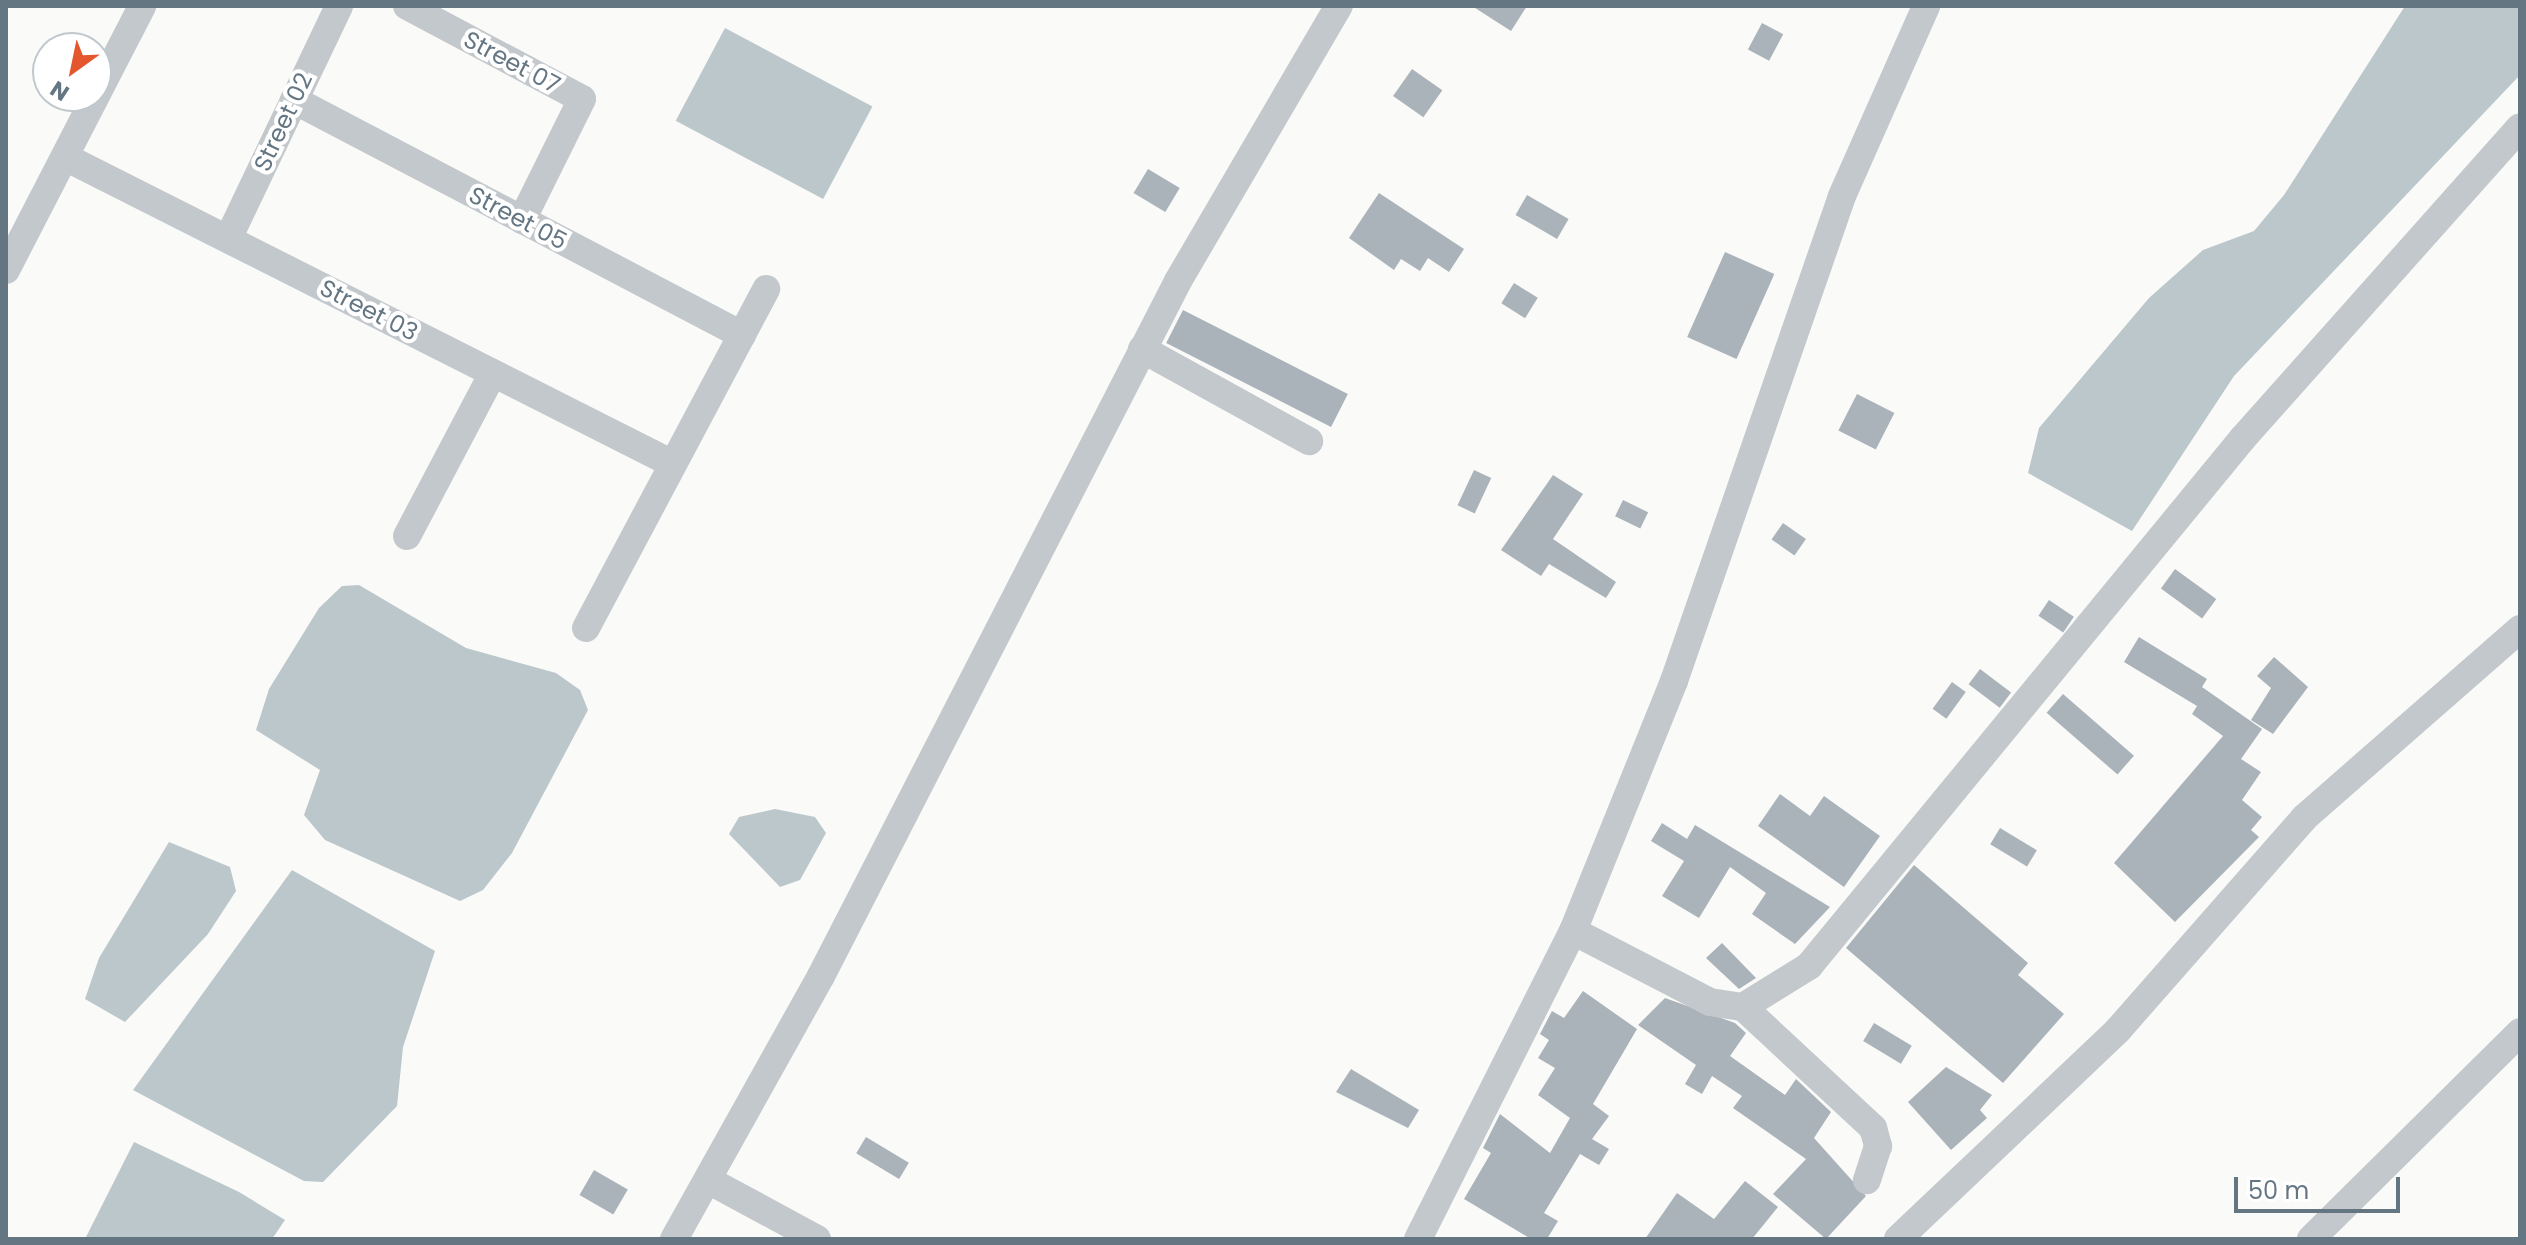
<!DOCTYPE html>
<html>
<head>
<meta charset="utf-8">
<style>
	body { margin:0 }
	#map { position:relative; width:2526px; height:1245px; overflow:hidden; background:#fafaf8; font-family:Poppins,sans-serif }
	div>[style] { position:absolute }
	.water>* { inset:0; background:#bbc7cb; transform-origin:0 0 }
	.building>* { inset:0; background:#aab3b9; transform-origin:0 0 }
	.minor>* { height:28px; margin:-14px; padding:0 14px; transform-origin:14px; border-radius:14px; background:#c3c8cc }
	span { translate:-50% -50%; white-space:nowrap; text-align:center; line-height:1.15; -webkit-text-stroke:8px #fff; paint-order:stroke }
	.street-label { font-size:24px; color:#657683 }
	.frame { position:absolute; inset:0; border:8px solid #657683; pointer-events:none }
	.north { position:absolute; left:32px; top:32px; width:80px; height:80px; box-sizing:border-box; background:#fff; border:2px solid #c1c8cd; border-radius:50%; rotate:213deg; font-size:22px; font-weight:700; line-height:32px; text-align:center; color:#657683 }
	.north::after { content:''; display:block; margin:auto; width:28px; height:36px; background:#e4572e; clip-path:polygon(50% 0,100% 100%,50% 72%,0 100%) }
	.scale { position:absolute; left:2234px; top:1177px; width:166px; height:36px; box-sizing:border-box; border:4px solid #657683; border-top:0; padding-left:10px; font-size:24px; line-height:28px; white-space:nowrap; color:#657683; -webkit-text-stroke:6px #fff; paint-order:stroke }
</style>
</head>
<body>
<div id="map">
	<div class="water">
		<div style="clip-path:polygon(2405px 6px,2520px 6px,2520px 75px,2234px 376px,2132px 531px,2028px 473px,2039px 428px,2149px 298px,2203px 250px,2254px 231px,2284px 195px)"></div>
		<div style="left:725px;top:28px;width:167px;height:105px;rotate:28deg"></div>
		<div style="clip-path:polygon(359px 585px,466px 648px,556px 673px,580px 690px,588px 710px,512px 853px,483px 890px,460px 901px,325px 840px,304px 815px,320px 770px,256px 730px,269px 689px,319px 608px,342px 586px)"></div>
		<div style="clip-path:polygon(775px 809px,815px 817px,826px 833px,800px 880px,780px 887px,729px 834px,739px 817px)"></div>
		<div style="clip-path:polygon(169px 842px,230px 867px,236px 891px,208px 934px,125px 1022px,85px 999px,99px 958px)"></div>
		<div style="clip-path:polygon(292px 870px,435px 951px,403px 1047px,397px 1106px,323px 1182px,304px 1181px,133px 1090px)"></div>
		<div style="clip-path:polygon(134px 1142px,239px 1192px,285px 1220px,272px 1239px,85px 1239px)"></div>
	</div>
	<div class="building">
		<div style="clip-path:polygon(1472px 6px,1527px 6px,1511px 31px)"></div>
		<div style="left:1762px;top:23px;width:24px;height:30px;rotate:28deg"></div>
		<div style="left:1412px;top:69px;width:37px;height:33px;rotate:35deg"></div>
		<div style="left:1148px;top:169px;width:37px;height:28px;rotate:31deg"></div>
		<div style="clip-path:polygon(1379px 193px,1464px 249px,1449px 272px,1428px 258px,1420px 271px,1401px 259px,1394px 270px,1349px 238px)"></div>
		<div style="left:1527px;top:195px;width:48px;height:23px;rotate:30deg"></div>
		<div style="left:1725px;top:252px;width:54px;height:93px;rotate:24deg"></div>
		<div style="left:1514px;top:283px;width:28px;height:24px;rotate:32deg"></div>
		<div style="left:1183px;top:310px;width:185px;height:37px;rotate:27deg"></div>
		<div style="left:1857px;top:394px;width:42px;height:41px;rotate:27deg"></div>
		<div style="left:1474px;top:470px;width:19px;height:39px;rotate:25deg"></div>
		<div style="clip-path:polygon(1553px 475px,1583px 494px,1553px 539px,1616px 582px,1606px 598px,1549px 564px,1541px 576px,1501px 550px)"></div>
		<div style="left:1623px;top:500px;width:28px;height:18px;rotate:26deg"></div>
		<div style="left:1783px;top:523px;width:28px;height:20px;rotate:35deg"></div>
		<div style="left:2175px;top:569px;width:51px;height:24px;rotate:36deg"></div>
		<div style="left:2049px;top:600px;width:30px;height:19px;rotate:34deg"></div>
		<div style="clip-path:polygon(2139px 637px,2207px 679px,2202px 687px,2262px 729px,2241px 759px,2261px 772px,2242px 800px,2262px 817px,2251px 830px,2259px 837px,2175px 922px,2114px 863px,2223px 736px,2192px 714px,2197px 706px,2124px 662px)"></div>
		<div style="clip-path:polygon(2274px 657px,2308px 687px,2273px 734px,2251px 720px,2271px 688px,2257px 676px)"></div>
		<div style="left:1980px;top:669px;width:39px;height:19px;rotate:37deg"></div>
		<div style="left:1952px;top:682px;width:17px;height:33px;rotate:36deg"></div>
		<div style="left:2063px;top:694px;width:94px;height:25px;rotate:41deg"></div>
		<div style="clip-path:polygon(1780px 794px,1810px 816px,1824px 796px,1880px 836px,1844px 887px,1758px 826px)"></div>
		<div style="clip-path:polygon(1662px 823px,1687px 839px,1695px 825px,1830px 907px,1795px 944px,1752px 914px,1766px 893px,1730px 867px,1699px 918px,1662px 896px,1684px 861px,1651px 841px)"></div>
		<div style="left:2000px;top:828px;width:43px;height:19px;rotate:31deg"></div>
		<div style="clip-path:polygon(1914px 865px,2028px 963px,2018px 975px,2064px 1014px,2003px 1083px,1846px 948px)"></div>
		<div style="clip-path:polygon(1722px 943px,1756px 978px,1739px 989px,1706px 958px)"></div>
		<div style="clip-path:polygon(1583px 991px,1637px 1029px,1593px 1104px,1609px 1116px,1592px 1139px,1609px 1149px,1599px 1165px,1580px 1154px,1544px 1213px,1558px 1221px,1547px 1239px,1531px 1239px,1464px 1199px,1491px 1153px,1483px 1148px,1500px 1114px,1550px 1153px,1570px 1118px,1538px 1095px,1555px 1068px,1538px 1058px,1549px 1040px,1540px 1034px,1552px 1011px,1564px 1018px)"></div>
		<div style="clip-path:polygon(1665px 998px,1735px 1023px,1746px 1033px,1730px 1056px,1785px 1095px,1796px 1079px,1831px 1112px,1814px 1138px,1866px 1196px,1826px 1239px,1773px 1194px,1806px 1159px,1733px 1108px,1742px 1096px,1712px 1076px,1702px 1094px,1685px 1084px,1696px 1065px,1638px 1025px)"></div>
		<div style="left:1874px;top:1023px;width:44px;height:21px;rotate:31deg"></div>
		<div style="clip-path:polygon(1946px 1067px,1992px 1095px,1980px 1110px,1987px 1118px,1951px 1150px,1908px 1102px)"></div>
		<div style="clip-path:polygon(1351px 1069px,1419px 1110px,1408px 1128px,1336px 1092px)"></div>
		<div style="left:866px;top:1137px;width:50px;height:19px;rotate:31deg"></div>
		<div style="left:594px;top:1170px;width:39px;height:29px;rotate:30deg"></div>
		<div style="clip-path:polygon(1745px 1181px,1778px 1207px,1752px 1239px,1645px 1239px,1677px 1193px,1714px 1219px)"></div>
	</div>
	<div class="minor">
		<div style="left:407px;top:6px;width:198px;rotate:28deg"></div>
		<div style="left:582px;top:99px;width:135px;rotate:116.4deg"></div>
		<div style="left:294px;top:100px;width:506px;rotate:27.68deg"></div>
		<div style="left:65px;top:157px;width:681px;rotate:26.79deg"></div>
		<div style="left:228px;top:239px;width:258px;rotate:-64.5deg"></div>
		<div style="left:6px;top:270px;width:297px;rotate:-62.7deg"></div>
		<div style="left:1142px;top:349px;width:191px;rotate:28.9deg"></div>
		<div style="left:407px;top:536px;width:184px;rotate:-62.2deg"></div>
		<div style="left:586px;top:628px;width:384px;rotate:-62deg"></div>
		<div style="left:1573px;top:931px;width:154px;rotate:27.4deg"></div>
		<div style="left:1710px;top:1002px;width:33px;rotate:9deg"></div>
		<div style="left:1743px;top:1007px;width:78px;rotate:-31.8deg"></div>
		<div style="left:1809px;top:966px;width:683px;rotate:-50.58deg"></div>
		<div style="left:2243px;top:438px;width:416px;rotate:-48.3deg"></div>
		<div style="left:1743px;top:1007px;width:178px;rotate:42.9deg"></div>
		<div style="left:1873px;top:1128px;width:19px;rotate:74deg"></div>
		<div style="left:1878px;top:1146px;width:36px;rotate:108deg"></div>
		<div style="left:708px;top:1180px;width:124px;rotate:28.4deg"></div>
		<div style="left:674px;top:1239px;width:301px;rotate:-60.8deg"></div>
		<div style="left:821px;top:976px;width:781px;rotate:-62.81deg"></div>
		<div style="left:1178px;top:281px;width:319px;rotate:-59.7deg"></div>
		<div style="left:1418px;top:1239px;width:345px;rotate:-63.3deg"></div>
		<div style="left:1573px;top:931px;width:270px;rotate:-68deg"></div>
		<div style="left:1674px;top:681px;width:513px;rotate:-70.89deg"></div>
		<div style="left:1842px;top:196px;width:208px;rotate:-66.1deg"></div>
		<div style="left:1898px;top:1239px;width:303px;rotate:-43.5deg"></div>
		<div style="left:2118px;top:1030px;width:282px;rotate:-48.7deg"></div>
		<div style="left:2304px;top:818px;width:287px;rotate:-41.2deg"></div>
		<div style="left:2311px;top:1239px;width:294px;rotate:-44.7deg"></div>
	</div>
	<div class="street-label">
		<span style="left:512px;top:62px;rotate:28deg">Street 07</span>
		<span style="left:283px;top:122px;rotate:-65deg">Street 02</span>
		<span style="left:518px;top:218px;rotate:28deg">Street 05</span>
		<span style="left:369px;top:310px;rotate:27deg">Street 03</span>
	</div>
	<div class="frame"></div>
	<div class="north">N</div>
	<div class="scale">50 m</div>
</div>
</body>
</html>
